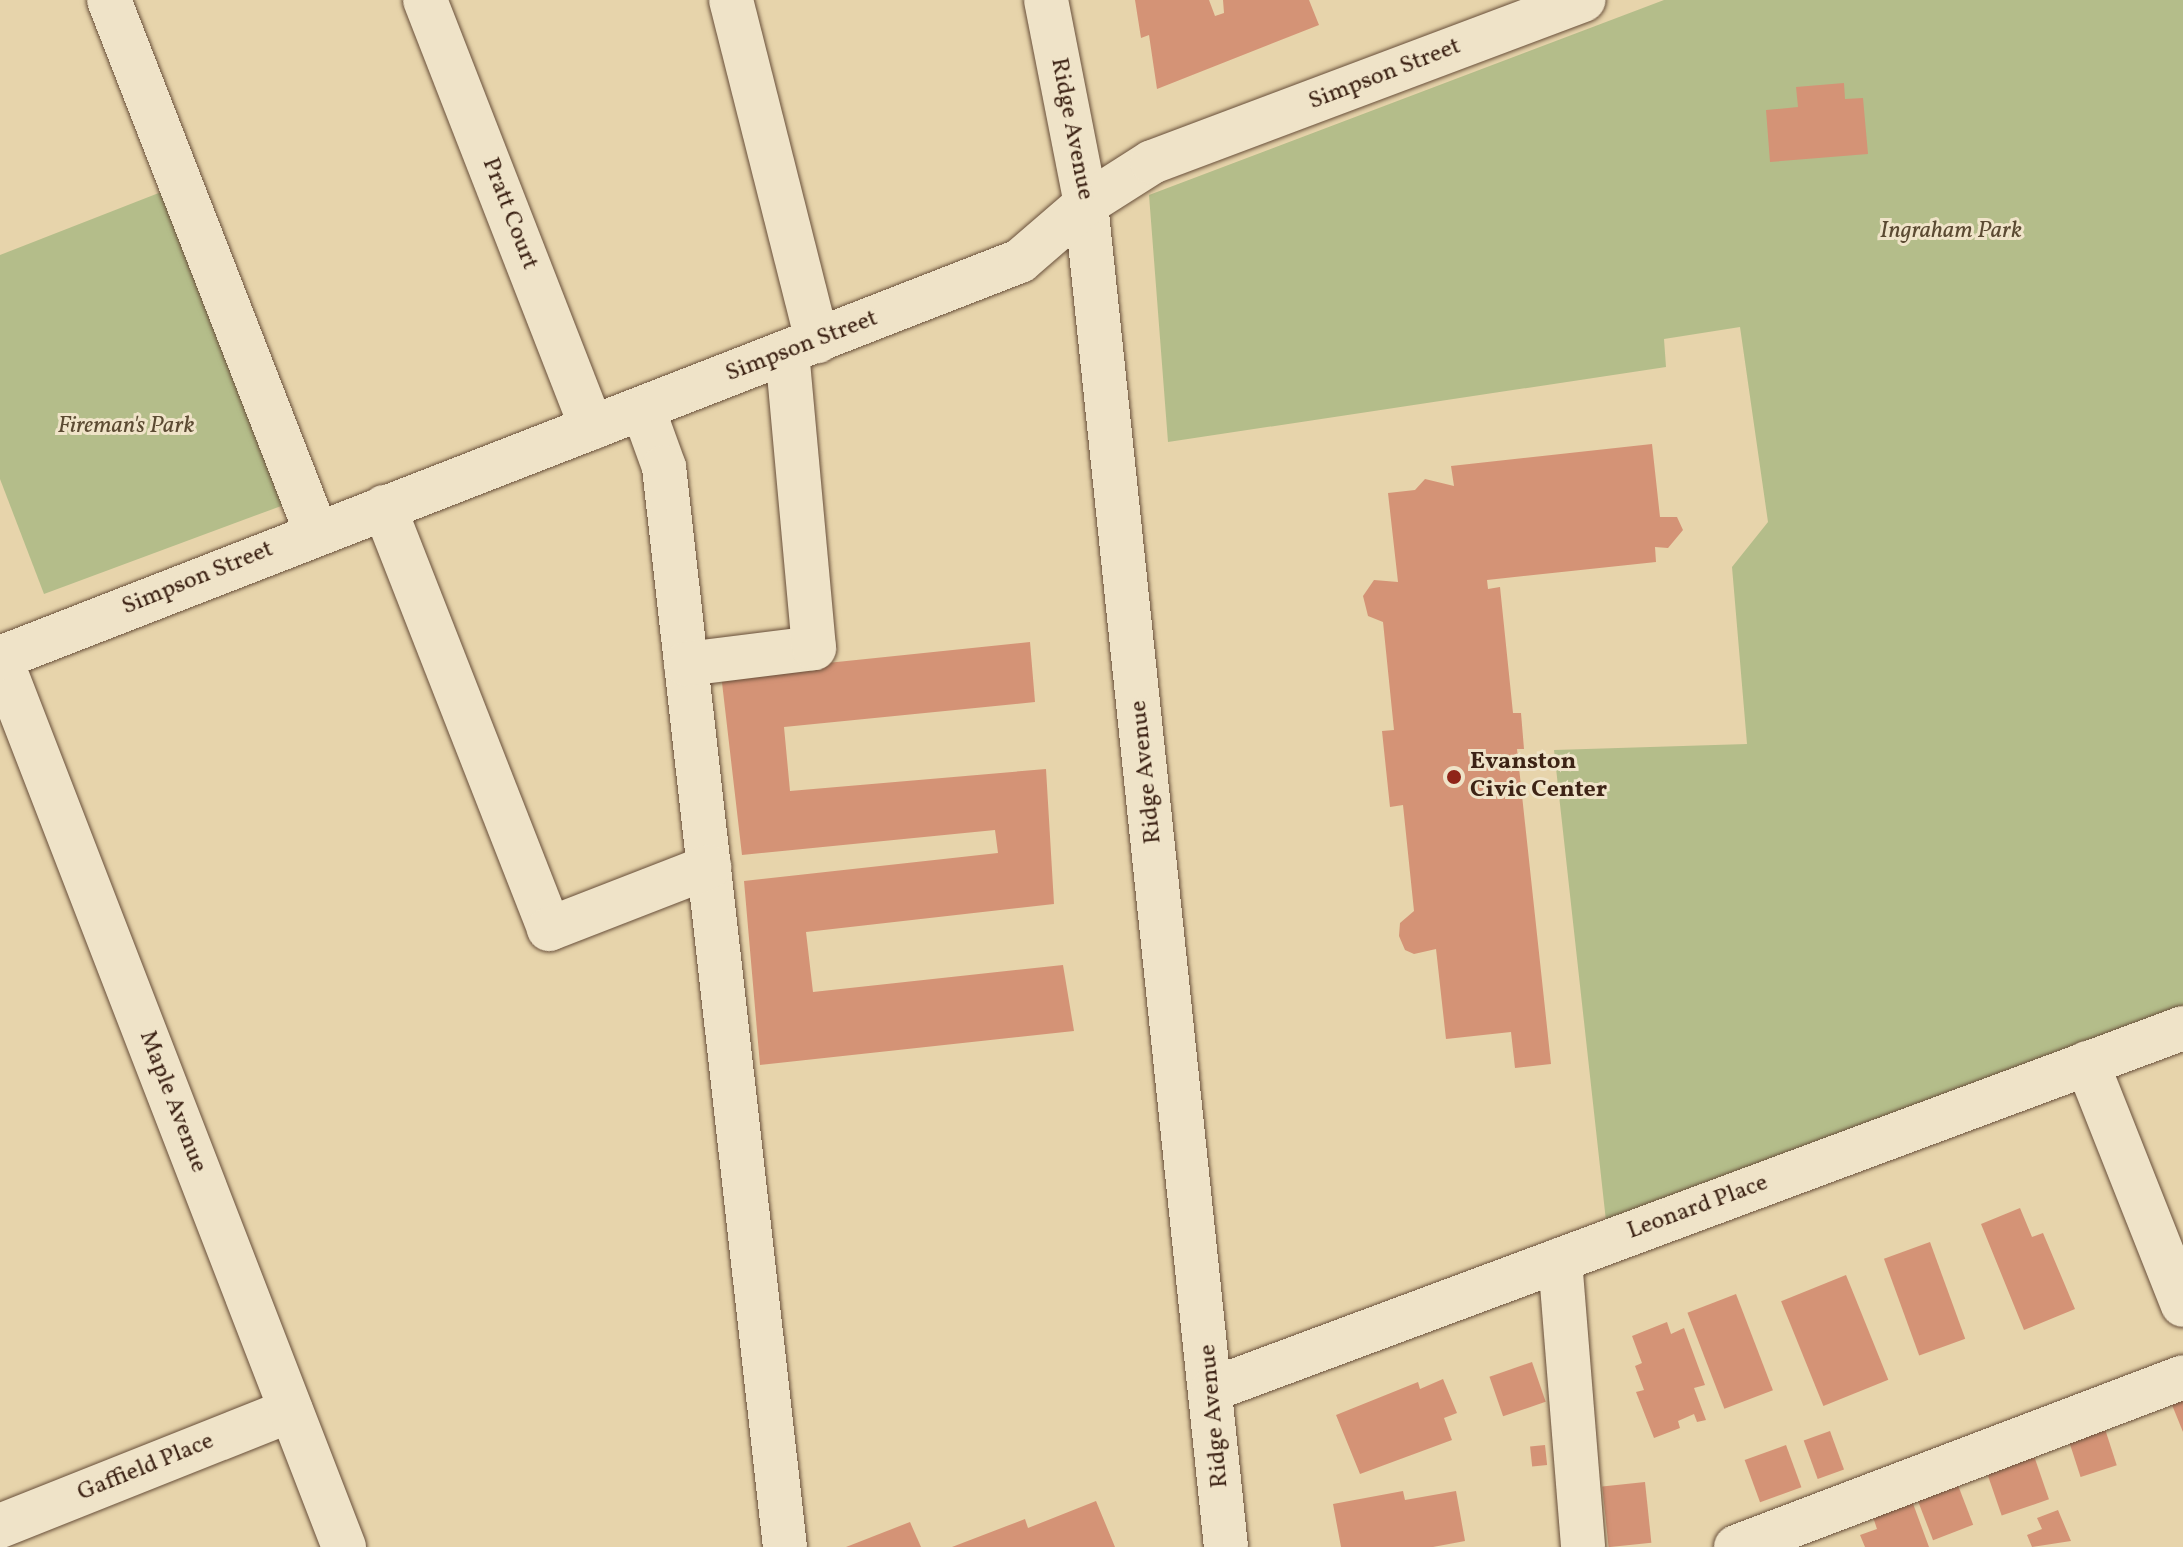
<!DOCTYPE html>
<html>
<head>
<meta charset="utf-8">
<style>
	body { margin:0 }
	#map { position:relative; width:2183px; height:1547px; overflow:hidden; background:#e7d4ab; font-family:Vollkorn,serif }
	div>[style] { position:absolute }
	.green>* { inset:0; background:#b4bd8a }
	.building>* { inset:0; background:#d49376; transform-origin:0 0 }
	.roads { filter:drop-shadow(0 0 2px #684f3a) drop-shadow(0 0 2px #684f3a) }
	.minor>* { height:44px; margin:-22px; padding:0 22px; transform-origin:22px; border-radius:22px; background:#efe3c8 }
	.dots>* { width:22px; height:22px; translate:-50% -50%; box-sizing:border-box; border:4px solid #efe3c8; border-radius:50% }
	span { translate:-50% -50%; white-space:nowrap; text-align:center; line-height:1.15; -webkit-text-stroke:6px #efe3c8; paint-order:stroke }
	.street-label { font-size:24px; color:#3d2315 }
	.park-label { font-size:24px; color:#5b4a32; font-style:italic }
	.poi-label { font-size:24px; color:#3d2315; font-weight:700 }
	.left { translate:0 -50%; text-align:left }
</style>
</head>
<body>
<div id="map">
	<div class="green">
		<div style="clip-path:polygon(1664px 0,2183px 0,2183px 1005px,1606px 1221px,1554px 750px,1747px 744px,1732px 567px,1768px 522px,1740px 327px,1664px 339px,1666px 367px,1168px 442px,1149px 195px)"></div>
		<div style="clip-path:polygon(169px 189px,292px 502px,44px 594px,0 479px,0 255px)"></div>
	</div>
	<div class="building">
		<div style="clip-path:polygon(1135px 0,1209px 0,1215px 16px,1224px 13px,1223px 0,1309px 0,1319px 25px,1157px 89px,1149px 35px,1141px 38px)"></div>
		<div style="clip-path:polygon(1844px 83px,1845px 99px,1863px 98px,1868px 154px,1770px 162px,1766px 110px,1798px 107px,1796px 87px)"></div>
		<div style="clip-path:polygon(1652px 444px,1660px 517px,1677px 517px,1683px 530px,1668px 548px,1655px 547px,1656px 562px,1487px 580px,1488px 589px,1500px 587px,1513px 713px,1521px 713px,1524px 749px,1517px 749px,1551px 1064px,1515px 1068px,1511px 1032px,1446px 1039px,1436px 949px,1414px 954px,1405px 950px,1399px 936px,1400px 923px,1414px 911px,1403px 805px,1390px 807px,1382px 731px,1394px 730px,1383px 622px,1368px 616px,1363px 596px,1374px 580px,1398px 582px,1388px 493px,1415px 490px,1425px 479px,1454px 486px,1451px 466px)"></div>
		<div style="clip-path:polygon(1030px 642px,1035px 702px,784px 727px,790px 791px,1046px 769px,1054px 904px,806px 932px,813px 992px,1063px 965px,1074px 1031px,760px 1065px,744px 881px,998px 853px,995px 830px,742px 855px,721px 674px)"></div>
		<div style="clip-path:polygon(2020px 1208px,2032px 1237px,2043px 1233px,2075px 1309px,2024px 1330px,1981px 1224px)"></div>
		<div style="left:1930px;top:1242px;width:103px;height:49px;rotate:70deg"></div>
		<div style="left:1846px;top:1275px;width:113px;height:70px;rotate:68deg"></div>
		<div style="left:1736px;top:1294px;width:103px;height:52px;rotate:69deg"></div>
		<div style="clip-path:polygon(1667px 1322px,1671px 1334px,1684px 1328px,1705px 1385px,1694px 1388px,1706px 1420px,1697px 1422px,1694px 1414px,1678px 1421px,1680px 1428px,1654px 1438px,1636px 1392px,1644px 1390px,1635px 1366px,1642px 1363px,1632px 1336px)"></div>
		<div style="left:1532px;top:1362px;width:42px;height:45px;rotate:71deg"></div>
		<div style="clip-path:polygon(1443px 1379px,1457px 1413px,1444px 1418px,1452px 1440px,1360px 1474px,1336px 1415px,1418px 1382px,1420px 1389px)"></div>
		<div style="clip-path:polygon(2183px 1389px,2183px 1432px,2168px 1395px)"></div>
		<div style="left:2105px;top:1429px;width:38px;height:38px;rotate:72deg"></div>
		<div style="left:1830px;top:1431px;width:41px;height:28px;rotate:70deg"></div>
		<div style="left:1545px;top:1445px;width:20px;height:15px;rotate:84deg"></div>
		<div style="left:1786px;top:1445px;width:45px;height:44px;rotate:70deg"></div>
		<div style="left:2033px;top:1453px;width:49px;height:50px;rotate:71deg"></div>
		<div style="left:1956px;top:1480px;width:48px;height:43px;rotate:69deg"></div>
		<div style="left:1645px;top:1482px;width:61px;height:43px;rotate:84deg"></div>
		<div style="clip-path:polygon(1908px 1490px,1929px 1547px,1865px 1547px,1860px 1535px,1877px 1529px,1869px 1505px)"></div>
		<div style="clip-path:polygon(1403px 1491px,1405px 1500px,1456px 1491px,1465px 1541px,1433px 1547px,1341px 1547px,1333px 1504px)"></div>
		<div style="clip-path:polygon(1096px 1501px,1115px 1547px,952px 1547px,1025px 1519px,1028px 1528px)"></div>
		<div style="clip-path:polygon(2058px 1510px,2071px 1541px,2032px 1547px,2027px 1535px,2042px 1529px,2037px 1518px)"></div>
		<div style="clip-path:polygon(910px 1522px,921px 1547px,846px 1547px)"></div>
	</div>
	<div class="roads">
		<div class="minor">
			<div style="left:109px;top:0;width:571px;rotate:68.74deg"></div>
			<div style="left:425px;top:0;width:459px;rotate:68.7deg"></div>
			<div style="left:731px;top:0;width:352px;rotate:75.8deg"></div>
			<div style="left:1046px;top:0;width:208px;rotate:78.9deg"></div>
			<div style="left:1086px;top:204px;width:1350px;rotate:84.05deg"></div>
			<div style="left:643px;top:409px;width:62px;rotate:70.1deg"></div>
			<div style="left:664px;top:467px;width:1087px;rotate:83.61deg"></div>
			<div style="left:384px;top:507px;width:453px;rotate:68.6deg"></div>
			<div style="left:549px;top:929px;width:172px;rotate:-21.2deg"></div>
			<div style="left:686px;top:664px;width:129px;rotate:-7.1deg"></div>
			<div style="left:814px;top:648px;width:297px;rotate:-95.2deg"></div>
			<div style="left:2087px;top:1063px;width:260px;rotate:68.4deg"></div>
			<div style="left:1560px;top:1260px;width:288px;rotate:85.4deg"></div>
			<div style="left:1213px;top:1389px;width:1035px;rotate:-20.41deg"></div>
			<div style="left:0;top:1526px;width:313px;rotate:-21.7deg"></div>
			<div style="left:344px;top:1547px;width:953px;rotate:-111.15deg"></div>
			<div style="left:0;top:658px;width:1095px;rotate:-21.27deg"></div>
			<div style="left:1020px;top:261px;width:87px;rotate:-40.8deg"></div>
			<div style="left:1086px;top:204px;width:78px;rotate:-32.5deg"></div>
			<div style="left:1152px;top:162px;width:461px;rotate:-20.6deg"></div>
			<div style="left:1736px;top:1547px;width:478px;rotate:-20.8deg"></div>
		</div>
	</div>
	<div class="dots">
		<div style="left:1454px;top:777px;background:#8f2418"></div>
	</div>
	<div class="street-label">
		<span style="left:1385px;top:75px;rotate:-21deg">Simpson Street</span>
		<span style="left:1071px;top:129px;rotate:79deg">Ridge Avenue</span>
		<span style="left:509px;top:214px;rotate:69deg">Pratt Court</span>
		<span style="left:802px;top:347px;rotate:-21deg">Simpson Street</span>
		<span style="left:198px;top:579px;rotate:-22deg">Simpson Street</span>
		<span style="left:1147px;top:772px;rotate:-96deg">Ridge Avenue</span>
		<span style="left:172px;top:1102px;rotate:69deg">Maple Avenue</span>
		<span style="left:1698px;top:1208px;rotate:-20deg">Leonard Place</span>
		<span style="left:1215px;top:1416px;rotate:-95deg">Ridge Avenue</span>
		<span style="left:146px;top:1468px;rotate:-22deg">Gaffield Place</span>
	</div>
	<div class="park-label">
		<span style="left:1951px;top:232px">Ingraham Park</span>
		<span style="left:126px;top:427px">Fireman's Park</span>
	</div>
	<div class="poi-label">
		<span class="left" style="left:1470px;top:777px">Evanston<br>Civic Center</span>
	</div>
</div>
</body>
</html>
